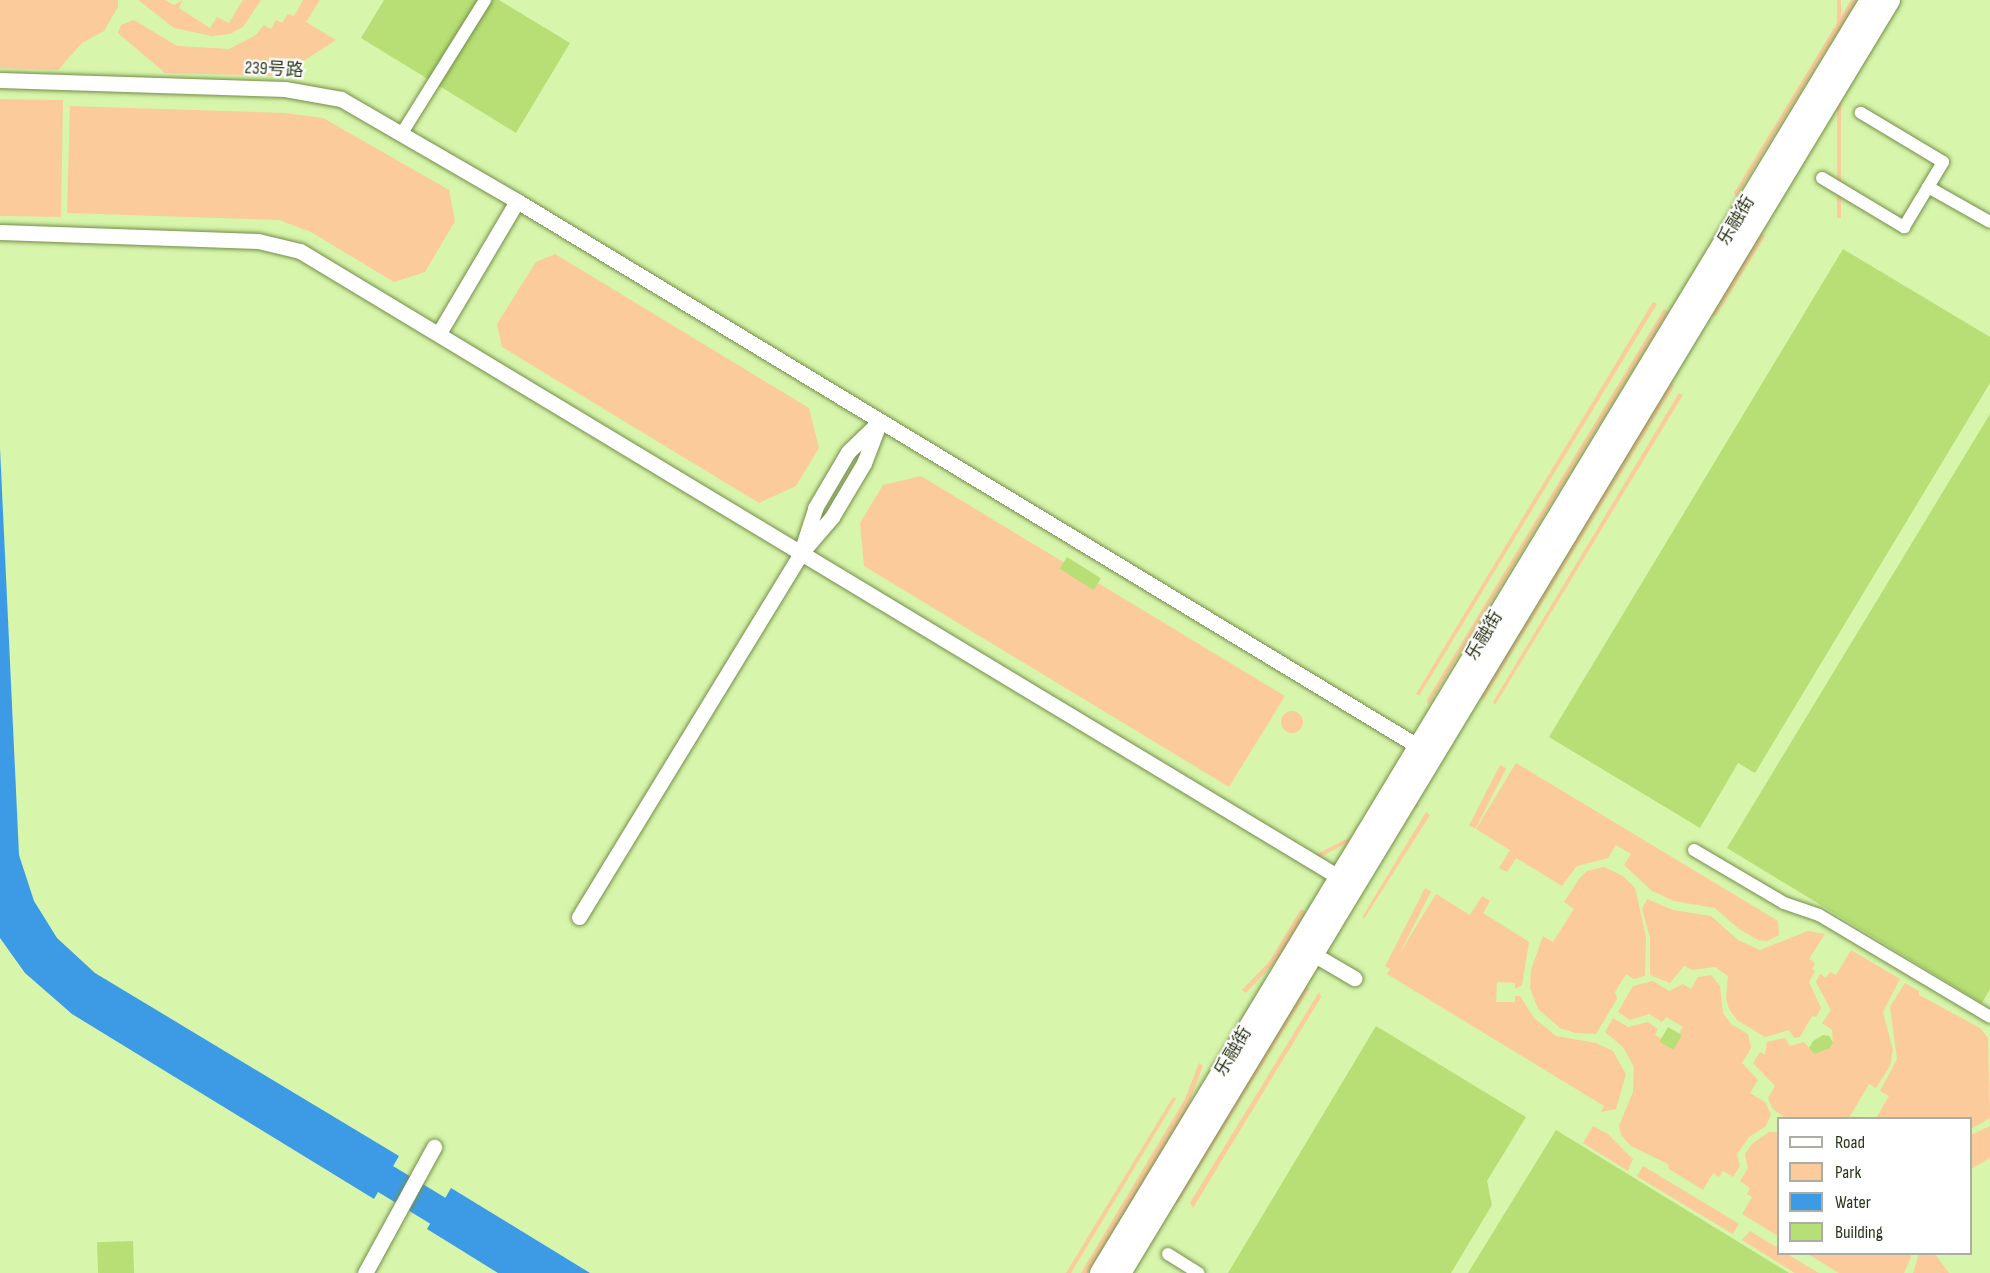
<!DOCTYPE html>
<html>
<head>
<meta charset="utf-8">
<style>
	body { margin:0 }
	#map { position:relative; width:1990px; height:1273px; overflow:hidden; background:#d7f5ab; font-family:"Sofia Sans Condensed","Noto Sans SC",sans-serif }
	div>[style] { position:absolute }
	.green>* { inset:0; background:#fbcb9c; transform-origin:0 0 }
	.round { border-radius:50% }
	.water>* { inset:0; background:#3d9be5 }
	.river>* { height:30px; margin:-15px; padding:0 15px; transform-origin:15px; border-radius:15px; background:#3d9be5 }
	.building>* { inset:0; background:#b7df75; transform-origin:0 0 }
	.roads { filter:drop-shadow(0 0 2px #748e48) drop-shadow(0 0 2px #748e48) }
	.pedestrian>* { height:12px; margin:-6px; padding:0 6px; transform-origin:6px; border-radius:6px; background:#fff }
	.minor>* { height:15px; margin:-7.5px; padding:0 7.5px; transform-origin:7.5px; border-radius:7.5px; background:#fff }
	.tertiary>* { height:20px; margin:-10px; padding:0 10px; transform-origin:10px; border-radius:10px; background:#fff }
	span { translate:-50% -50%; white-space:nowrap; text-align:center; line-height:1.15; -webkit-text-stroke:4.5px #fff; paint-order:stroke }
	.street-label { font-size:18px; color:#2c371a }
	.legend { position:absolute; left:1777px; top:1117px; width:195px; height:138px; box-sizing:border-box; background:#fff; border:2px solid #abafa3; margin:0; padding:8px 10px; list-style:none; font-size:18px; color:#2c371a }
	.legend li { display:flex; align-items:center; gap:12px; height:30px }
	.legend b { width:30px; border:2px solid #abafa3 }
</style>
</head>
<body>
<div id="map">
	<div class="green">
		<div style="clip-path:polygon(0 0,118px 0,118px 7px,104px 31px,82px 43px,58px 70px,0 68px)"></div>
		<div style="clip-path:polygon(138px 0,165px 0,174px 5px,183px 0,179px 8px,210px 28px,217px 17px,229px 23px,243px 0,261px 0,243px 27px,230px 34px,212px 36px,174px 28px)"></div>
		<div style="clip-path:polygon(303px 0,320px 0,306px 22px,336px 40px,280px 76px,165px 73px,118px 33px,121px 25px,134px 20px,177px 46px,229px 49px,256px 35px,264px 25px,271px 29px,276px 20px,282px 23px,288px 14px,294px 16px)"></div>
		<div style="left:1837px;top:0;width:4px;height:218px"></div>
		<div style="clip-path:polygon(1851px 0,1857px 0,1736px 197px,1734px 193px)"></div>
		<div style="left:0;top:99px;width:63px;height:117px;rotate:1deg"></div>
		<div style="clip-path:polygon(70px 106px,285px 113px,323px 118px,449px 190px,455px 221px,425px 272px,394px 282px,311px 232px,279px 220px,67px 213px)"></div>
		<div style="clip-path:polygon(1760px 233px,1765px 236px,1716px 316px,1712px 316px)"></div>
		<div style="clip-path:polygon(555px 254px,809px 408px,819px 448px,796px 486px,759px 503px,502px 347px,497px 324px,536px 262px)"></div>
		<div style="clip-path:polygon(1653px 302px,1657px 304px,1419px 696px,1416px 694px)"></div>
		<div style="clip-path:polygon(1664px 309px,1668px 312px,1429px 704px,1427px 700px)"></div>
		<div style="clip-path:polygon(1671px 381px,1674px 386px,1484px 699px,1480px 698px)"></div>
		<div style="clip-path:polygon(1679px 393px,1683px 395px,1495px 705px,1493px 702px)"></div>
		<div style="clip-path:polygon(921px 476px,1285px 696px,1229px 787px,864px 566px,860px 523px,883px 485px)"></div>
		<div class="round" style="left:1281px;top:711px;width:22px;height:22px"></div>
		<div style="clip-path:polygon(1516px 763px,1778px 921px,1779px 935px,1767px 941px,1758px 940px,1739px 929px,1715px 908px,1674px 901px,1652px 891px,1624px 865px,1631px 854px,1616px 845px,1608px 858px,1577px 866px,1562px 886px,1516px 858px,1507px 872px,1499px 868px,1510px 850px,1476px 829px)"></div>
		<div style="left:1500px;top:765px;width:7px;height:68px;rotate:27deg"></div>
		<div style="left:1417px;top:803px;width:4px;height:126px;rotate:63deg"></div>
		<div style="clip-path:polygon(1426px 812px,1430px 815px,1364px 919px,1363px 916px)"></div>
		<div style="clip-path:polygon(1604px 867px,1623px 876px,1635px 888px,1646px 937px,1645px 976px,1634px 979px,1626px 974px,1615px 992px,1617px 999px,1596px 1034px,1575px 1033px,1560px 1028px,1538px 1009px,1530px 988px,1531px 970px,1543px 936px,1553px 942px,1574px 909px,1564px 902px,1579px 879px,1587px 871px)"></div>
		<div style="left:1425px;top:888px;width:7px;height:88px;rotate:27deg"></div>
		<div style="clip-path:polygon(1436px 894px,1470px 915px,1482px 896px,1490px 901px,1483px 913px,1529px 942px,1522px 985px,1515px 989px,1515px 983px,1497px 982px,1496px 1002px,1515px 1002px,1515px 996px,1520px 996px,1534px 1018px,1556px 1036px,1596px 1043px,1613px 1051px,1626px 1074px,1616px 1109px,1601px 1112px,1604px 1106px,1387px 974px)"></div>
		<div style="clip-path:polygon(1647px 899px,1673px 910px,1711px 916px,1738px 940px,1760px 950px,1808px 931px,1825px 934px,1809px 959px,1815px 963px,1812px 969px,1815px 971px,1809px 982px,1821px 1008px,1816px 1017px,1812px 1016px,1800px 1037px,1794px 1038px,1789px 1030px,1765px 1037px,1737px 1020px,1729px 1009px,1726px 998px,1728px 976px,1715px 967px,1692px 970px,1684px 966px,1670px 983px,1650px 975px,1650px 938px,1642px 909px)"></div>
		<div style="clip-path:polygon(1301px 909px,1306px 912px,1278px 959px,1246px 993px,1242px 990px,1269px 962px)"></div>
		<div style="clip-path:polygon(1851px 950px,1900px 979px,1883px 1012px,1893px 1050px,1890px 1066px,1876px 1088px,1869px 1084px,1849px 1118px,1785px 1118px,1772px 1108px,1768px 1098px,1775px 1086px,1753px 1063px,1760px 1052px,1765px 1055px,1767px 1042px,1785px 1038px,1790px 1046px,1804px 1042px,1814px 1054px,1833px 1042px,1832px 1030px,1822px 1023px,1831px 1010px,1816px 982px,1820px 974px,1826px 978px,1830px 972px,1836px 975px)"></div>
		<div style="clip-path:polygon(1711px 975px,1720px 986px,1723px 1013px,1731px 1024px,1748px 1034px,1751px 1048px,1742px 1063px,1758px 1080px,1750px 1093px,1765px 1102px,1771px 1114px,1766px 1126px,1749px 1137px,1737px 1154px,1740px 1166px,1733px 1177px,1723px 1171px,1719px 1177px,1713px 1173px,1703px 1190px,1669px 1169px,1668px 1164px,1631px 1146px,1621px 1135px,1619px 1126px,1633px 1092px,1634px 1067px,1623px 1047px,1605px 1032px,1613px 1018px,1628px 1027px,1648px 1022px,1658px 1029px,1655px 1035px,1672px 1045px,1683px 1027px,1666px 1017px,1662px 1022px,1649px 1014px,1630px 1020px,1618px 1012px,1633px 986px,1653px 981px,1669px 991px,1683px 984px,1691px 989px,1698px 977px)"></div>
		<div style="clip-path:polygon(1905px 983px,1919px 991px,1919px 995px,1980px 1028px,1988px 1038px,1990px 1118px,1971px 1129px,1970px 1118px,1876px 1118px,1889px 1096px,1880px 1091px,1897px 1059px,1890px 1007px)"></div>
		<div style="clip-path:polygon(1306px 984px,1309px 989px,1178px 1203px,1175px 1201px)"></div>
		<div style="clip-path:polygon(1319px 992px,1321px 997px,1193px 1208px,1190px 1203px)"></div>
		<div style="clip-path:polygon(1199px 1063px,1203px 1066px,1186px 1111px,1088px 1273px,1081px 1273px,1185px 1099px)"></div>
		<div style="clip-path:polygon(1173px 1097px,1176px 1099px,1071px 1273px,1066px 1273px)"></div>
		<div style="clip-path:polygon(1593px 1126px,1608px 1134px,1633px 1159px,1628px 1171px,1583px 1143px)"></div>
		<div style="clip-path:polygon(1990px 1126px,1990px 1158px,1971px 1169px,1971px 1135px)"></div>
		<div style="clip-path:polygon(1769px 1132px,1778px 1132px,1778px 1236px,1742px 1214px,1752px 1197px,1747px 1194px,1750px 1188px,1740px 1181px,1748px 1168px,1745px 1154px,1752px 1144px)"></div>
		<div style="left:1643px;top:1166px;width:112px;height:12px;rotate:31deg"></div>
		<div style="clip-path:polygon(1750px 1231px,1778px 1248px,1778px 1254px,1787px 1254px,1819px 1273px,1795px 1273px,1742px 1240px)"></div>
		<div style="clip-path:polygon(1808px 1254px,1911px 1254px,1911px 1257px,1904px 1273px,1839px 1273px)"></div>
		<div style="clip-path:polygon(1919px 1254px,1935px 1254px,1949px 1273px,1913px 1273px)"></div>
	</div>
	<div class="water">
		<div style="clip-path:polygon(0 448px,19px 855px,34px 901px,57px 938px,95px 973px,399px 1156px,374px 1199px,72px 1014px,25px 973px,0 938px)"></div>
		<div style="clip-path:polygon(451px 1188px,590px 1273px,498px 1273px,427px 1229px)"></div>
	</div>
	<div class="river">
		<div style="left:351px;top:1158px;width:221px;rotate:31.3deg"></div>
	</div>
	<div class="building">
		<div style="clip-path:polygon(384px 0,499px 0,570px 43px,516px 133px,361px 38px)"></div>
		<div style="clip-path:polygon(1843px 249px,1990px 337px,1990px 383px,1755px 773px,1738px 763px,1700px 828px,1549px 737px)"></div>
		<div style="clip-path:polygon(1990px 414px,1990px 989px,1982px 1003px,1727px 848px)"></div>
		<div style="left:1067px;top:557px;width:40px;height:14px;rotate:32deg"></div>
		<div style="clip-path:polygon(1376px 1026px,1526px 1117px,1487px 1181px,1492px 1205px,1451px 1273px,1228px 1273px)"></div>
		<div style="left:1668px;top:1027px;width:16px;height:17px;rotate:30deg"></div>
		<div style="clip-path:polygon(1823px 1035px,1829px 1036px,1833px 1042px,1830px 1048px,1814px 1054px,1809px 1048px,1813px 1041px)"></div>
		<div style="clip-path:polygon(1556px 1130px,1789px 1273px,1468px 1273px)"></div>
		<div style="left:133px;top:1241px;width:32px;height:36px;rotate:88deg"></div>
	</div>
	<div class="roads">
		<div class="pedestrian">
			<div style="left:402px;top:133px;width:157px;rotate:-58deg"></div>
			<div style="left:1822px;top:178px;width:96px;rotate:30.9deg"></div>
			<div style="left:1904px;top:227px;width:76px;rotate:-59deg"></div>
			<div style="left:1943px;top:162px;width:96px;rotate:-149.1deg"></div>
			<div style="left:1928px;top:187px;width:71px;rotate:29.4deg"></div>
			<div style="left:1694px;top:850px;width:104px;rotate:30.5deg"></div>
			<div style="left:1784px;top:903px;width:37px;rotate:19deg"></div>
			<div style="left:1819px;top:915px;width:199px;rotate:30.8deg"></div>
			<div style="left:1168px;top:1254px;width:36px;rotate:32deg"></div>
		</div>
		<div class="minor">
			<div style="left:0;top:80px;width:285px;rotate:1.8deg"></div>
			<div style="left:285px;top:89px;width:57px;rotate:10.1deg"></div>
			<div style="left:341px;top:99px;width:203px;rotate:30.1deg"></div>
			<div style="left:517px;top:201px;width:1062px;rotate:31.18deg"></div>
			<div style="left:0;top:232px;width:258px;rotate:2deg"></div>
			<div style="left:258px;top:241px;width:43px;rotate:13.4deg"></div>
			<div style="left:300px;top:251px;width:1222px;rotate:31.08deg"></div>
			<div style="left:439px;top:333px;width:153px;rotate:-59.4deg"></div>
			<div style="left:803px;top:546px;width:40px;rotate:-72deg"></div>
			<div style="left:815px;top:508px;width:65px;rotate:-59.5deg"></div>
			<div style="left:848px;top:452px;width:39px;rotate:-44deg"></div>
			<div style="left:579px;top:917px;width:426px;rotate:-58.6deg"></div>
			<div style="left:801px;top:553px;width:48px;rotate:-49.3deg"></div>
			<div style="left:832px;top:517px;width:63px;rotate:-59.3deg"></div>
			<div style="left:864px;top:463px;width:45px;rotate:-69.1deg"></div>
			<div style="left:1313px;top:954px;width:48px;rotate:30.3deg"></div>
			<div style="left:365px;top:1273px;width:144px;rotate:-61.3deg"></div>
		</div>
		<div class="tertiary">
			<div style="left:1100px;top:1273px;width:1488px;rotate:-58.83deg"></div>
			<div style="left:1121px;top:1273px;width:1487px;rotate:-58.86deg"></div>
		</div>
	</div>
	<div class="street-label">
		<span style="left:274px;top:70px;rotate:3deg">239号路</span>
		<span style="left:1737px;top:221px;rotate:-59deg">乐融街</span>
		<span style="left:1485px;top:636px;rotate:-59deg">乐融街</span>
		<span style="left:1234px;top:1052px;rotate:-59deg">乐融街</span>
	</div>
	<ul class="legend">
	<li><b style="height:8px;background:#fff"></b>Road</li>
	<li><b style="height:16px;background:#fbcb9c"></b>Park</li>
	<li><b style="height:16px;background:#3d9be5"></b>Water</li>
	<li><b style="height:16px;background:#b7df75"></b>Building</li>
	</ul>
</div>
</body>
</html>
